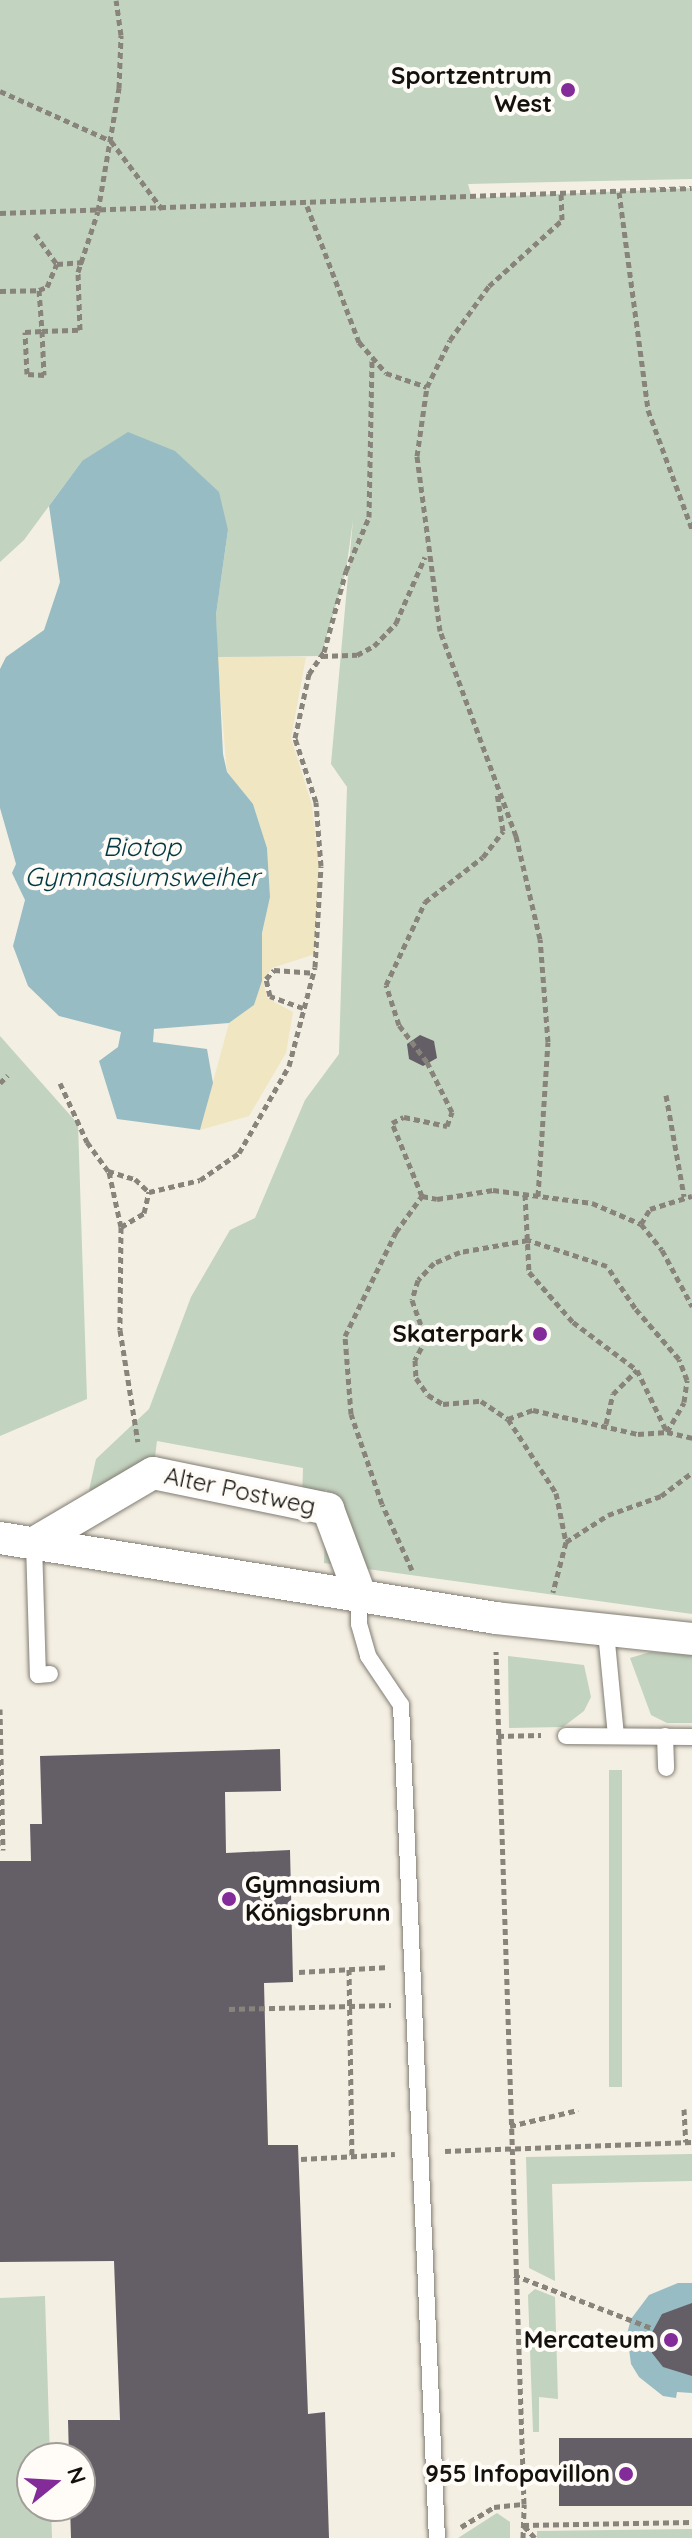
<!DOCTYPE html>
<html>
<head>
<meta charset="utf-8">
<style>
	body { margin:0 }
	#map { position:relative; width:692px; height:2538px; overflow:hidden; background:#f4efe3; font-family:Quicksand,sans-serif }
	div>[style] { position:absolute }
	.green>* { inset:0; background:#c2d3bf; transform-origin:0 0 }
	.sand>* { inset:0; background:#f0e6c1 }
	.water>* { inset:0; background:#98bcc3 }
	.building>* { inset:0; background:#645e67; transform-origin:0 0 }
	.path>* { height:5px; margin-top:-2.5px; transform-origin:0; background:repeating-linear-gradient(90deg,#88847c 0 6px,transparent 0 10px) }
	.roads { filter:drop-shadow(0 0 2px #817c72) drop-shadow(0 0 2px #817c72) }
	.service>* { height:16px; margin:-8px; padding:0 8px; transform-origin:8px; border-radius:8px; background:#fff }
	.minor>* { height:32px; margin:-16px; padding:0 16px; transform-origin:16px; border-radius:16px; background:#fff }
	.dots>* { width:22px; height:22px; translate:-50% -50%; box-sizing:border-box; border:4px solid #fffcf8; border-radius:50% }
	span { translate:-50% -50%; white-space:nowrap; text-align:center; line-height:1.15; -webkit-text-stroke:8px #fffcf8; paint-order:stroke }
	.poi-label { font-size:24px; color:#13110d; font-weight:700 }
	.right { translate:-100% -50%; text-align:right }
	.left { translate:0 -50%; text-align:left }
	.street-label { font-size:24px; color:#13110d }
	.water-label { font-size:26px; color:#003a43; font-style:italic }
	.north { position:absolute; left:16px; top:2442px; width:80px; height:80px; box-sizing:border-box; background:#fffcf8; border:2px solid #a19e9a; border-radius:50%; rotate:72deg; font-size:22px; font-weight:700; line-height:32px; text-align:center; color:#13110d }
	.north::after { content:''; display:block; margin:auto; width:28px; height:36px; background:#832b99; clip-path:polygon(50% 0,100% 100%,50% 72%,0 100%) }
</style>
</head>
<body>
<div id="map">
	<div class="green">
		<div style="clip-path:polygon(0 0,692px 0,692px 179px,468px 184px,472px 198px,692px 188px,692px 1614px,324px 1563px,327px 1490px,302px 1498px,303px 1468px,157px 1441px,153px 1473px,108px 1500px,89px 1490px,96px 1459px,149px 1409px,191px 1297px,230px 1230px,255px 1218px,305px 1100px,339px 1054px,347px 787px,331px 764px,353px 520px,346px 571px,321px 656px,217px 657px,216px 615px,228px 530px,82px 461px,24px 540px,0 562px)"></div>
		<div style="clip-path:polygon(0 1036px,78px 1124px,87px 1399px,0 1436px)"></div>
		<div style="clip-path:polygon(650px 1652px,692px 1655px,692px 1723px,667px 1723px,651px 1715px,630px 1658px)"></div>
		<div style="clip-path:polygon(508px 1656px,584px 1665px,591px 1697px,584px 1711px,563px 1727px,509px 1728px)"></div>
		<div style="left:609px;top:1770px;width:13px;height:317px"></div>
		<div style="clip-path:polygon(692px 2154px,692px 2181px,552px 2184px,555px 2281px,529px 2268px,526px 2157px)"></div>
		<div style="clip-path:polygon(535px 2289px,555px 2297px,558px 2399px,539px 2397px,539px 2432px,533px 2432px,528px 2295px)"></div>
		<div style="clip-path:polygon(45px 2296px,50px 2458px,32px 2458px,32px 2506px,51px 2506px,52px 2538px,0 2538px,0 2298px)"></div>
		<div style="clip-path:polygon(497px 2513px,510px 2522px,510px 2538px,458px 2538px)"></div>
		<div style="clip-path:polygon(692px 2529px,692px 2538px,537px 2538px,537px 2531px)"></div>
	</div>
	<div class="sand">
		<div style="clip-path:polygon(217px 657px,306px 657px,291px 738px,312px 805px,319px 865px,315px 954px,272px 968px,263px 980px,267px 998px,293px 1012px,286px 1053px,249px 1116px,200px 1130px,229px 1023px,254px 1005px,262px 981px,262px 933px,270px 897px,267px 848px,253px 804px,227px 772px)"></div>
	</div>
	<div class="water">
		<div style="clip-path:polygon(128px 432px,175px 451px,219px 492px,228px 530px,216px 615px,223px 754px,227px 772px,253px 804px,267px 848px,270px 897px,262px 933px,262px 981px,254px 1005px,229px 1023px,154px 1029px,153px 1042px,207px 1049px,213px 1083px,200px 1130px,117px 1119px,99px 1061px,118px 1047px,121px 1032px,59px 1016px,28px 986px,13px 946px,25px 900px,12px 873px,16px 864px,0 808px,0 669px,6px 657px,44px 630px,60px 582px,49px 506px,82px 461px)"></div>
		<div style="clip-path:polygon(678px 2283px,692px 2283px,692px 2393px,677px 2392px,676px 2398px,663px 2396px,639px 2377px,631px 2364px,627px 2334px,631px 2319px,649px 2295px)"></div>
	</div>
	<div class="building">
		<div style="clip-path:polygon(420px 1035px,434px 1041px,437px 1058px,423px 1066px,409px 1059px,407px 1044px)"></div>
		<div style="clip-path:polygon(280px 1749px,281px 1791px,225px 1792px,226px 1853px,290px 1850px,293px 1982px,264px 1983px,268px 2145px,298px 2145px,308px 2414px,325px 2412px,329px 2538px,71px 2538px,70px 2506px,80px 2506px,80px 2458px,69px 2458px,68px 2420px,120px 2420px,114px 2261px,0 2262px,0 1861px,31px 1861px,30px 1824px,42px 1824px,40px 1756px)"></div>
		<div style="clip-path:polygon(692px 2303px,692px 2376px,663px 2367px,652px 2353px,650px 2336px,662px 2314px)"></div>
		<div style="left:692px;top:2438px;width:68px;height:133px;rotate:90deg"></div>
	</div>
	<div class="path">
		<div style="left:0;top:91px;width:122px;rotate:24.2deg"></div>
		<div style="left:111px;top:141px;width:85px;rotate:53.1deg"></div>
		<div style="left:619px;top:192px;width:220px;rotate:82.4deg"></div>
		<div style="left:648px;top:410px;width:127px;rotate:69.7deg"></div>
		<div style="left:307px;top:206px;width:146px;rotate:69.1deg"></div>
		<div style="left:359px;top:342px;width:41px;rotate:48.9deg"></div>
		<div style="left:386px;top:373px;width:43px;rotate:18.9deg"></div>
		<div style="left:0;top:213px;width:692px;rotate:-2.07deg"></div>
		<div style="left:35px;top:234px;width:37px;rotate:54deg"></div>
		<div style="left:57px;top:264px;width:27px;rotate:-4deg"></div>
		<div style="left:39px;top:290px;width:9px;rotate:-21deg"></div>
		<div style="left:47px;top:287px;width:25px;rotate:-67deg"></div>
		<div style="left:0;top:291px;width:39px;rotate:-1deg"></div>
		<div style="left:39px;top:290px;width:41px;rotate:85.8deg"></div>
		<div style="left:42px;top:331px;width:44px;rotate:87.4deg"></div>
		<div style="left:44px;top:375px;width:17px;rotate:-177deg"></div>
		<div style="left:27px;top:374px;width:42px;rotate:-92.7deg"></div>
		<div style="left:25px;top:332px;width:17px;rotate:-3deg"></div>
		<div style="left:42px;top:331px;width:38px;rotate:-2deg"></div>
		<div style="left:80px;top:330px;width:58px;rotate:-92deg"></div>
		<div style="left:78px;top:272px;width:64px;rotate:-71.8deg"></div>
		<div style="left:98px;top:211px;width:125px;rotate:-80.3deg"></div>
		<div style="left:119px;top:88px;width:53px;rotate:-87.8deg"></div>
		<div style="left:121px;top:35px;width:35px;rotate:-98deg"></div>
		<div style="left:322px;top:656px;width:35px;rotate:-2deg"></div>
		<div style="left:357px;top:655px;width:19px;rotate:-28deg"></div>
		<div style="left:374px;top:646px;width:32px;rotate:-46deg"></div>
		<div style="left:396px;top:623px;width:72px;rotate:-66.3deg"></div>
		<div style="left:303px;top:1008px;width:35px;rotate:-160deg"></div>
		<div style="left:270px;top:996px;width:17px;rotate:-103deg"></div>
		<div style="left:266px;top:979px;width:12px;rotate:-48deg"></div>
		<div style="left:274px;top:970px;width:39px;rotate:4deg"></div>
		<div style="left:0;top:1083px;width:11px;rotate:-45deg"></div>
		<div style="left:60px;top:1083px;width:65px;rotate:65.4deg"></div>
		<div style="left:87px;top:1142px;width:36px;rotate:54deg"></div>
		<div style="left:108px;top:1171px;width:28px;rotate:17deg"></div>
		<div style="left:135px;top:1179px;width:19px;rotate:43deg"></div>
		<div style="left:149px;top:1192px;width:52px;rotate:-13.2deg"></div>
		<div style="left:200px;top:1180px;width:47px;rotate:-34.7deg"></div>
		<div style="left:239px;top:1153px;width:100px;rotate:-60.1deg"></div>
		<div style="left:289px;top:1066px;width:102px;rotate:-75.3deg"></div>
		<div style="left:315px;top:967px;width:101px;rotate:-86.6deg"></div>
		<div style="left:321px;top:866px;width:64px;rotate:-94.5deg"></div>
		<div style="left:316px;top:802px;width:67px;rotate:-108.2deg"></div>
		<div style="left:295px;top:738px;width:66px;rotate:-77.7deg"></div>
		<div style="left:309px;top:674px;width:27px;rotate:-56deg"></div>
		<div style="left:324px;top:652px;width:84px;rotate:-74.8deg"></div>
		<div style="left:346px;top:571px;width:59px;rotate:-66.9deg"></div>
		<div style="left:369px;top:517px;width:160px;rotate:-88.9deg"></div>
		<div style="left:666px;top:1095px;width:103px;rotate:79.9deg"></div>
		<div style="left:109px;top:1172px;width:56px;rotate:77.7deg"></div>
		<div style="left:121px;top:1227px;width:103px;rotate:90.6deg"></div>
		<div style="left:120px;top:1330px;width:113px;rotate:80.9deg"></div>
		<div style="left:525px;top:1194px;width:78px;rotate:87.1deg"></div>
		<div style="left:529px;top:1272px;width:67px;rotate:48.7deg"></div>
		<div style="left:573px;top:1322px;width:80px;rotate:36.9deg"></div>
		<div style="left:637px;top:1370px;width:69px;rotate:64.2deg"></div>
		<div style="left:667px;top:1432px;width:26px;rotate:13deg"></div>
		<div style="left:422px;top:1196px;width:79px;rotate:-112.3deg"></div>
		<div style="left:392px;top:1123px;width:13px;rotate:-27deg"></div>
		<div style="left:404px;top:1117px;width:44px;rotate:11.8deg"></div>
		<div style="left:447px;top:1126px;width:15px;rotate:-70deg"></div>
		<div style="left:452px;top:1112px;width:56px;rotate:-116.6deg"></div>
		<div style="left:427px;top:1062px;width:46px;rotate:-127.1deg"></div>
		<div style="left:399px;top:1025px;width:42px;rotate:-108deg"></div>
		<div style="left:386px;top:985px;width:92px;rotate:-64.8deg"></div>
		<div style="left:425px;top:902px;width:73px;rotate:-37.8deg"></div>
		<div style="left:483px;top:857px;width:33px;rotate:-52deg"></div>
		<div style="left:503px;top:831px;width:38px;rotate:-99deg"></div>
		<div style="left:422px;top:1196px;width:15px;rotate:11deg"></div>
		<div style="left:437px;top:1199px;width:57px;rotate:-9.1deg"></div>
		<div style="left:493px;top:1190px;width:100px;rotate:7.5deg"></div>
		<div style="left:592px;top:1203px;width:53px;rotate:23.2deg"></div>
		<div style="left:641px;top:1224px;width:33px;rotate:51deg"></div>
		<div style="left:662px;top:1250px;width:64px;rotate:61.8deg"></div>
		<div style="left:538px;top:1196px;width:154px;rotate:-86.3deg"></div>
		<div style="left:548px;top:1042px;width:103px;rotate:-94.4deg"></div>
		<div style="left:540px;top:939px;width:106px;rotate:-103.1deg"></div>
		<div style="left:516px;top:836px;width:219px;rotate:-110.3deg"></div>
		<div style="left:440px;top:631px;width:177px;rotate:-97.5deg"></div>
		<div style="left:417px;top:456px;width:70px;rotate:-81.8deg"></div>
		<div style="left:427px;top:387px;width:52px;rotate:-63.9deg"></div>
		<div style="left:450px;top:340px;width:67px;rotate:-54.2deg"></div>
		<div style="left:489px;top:286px;width:98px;rotate:-42.1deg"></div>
		<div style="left:562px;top:220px;width:26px;rotate:-92deg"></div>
		<div style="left:641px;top:1224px;width:17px;rotate:-59deg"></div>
		<div style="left:650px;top:1209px;width:44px;rotate:-17.2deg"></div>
		<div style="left:121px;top:1227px;width:27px;rotate:-31deg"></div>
		<div style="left:144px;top:1213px;width:22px;rotate:-77deg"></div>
		<div style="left:508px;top:1419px;width:27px;rotate:-20deg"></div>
		<div style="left:533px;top:1410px;width:108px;rotate:12.9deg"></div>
		<div style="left:638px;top:1434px;width:29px;rotate:-4deg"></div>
		<div style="left:667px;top:1432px;width:34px;rotate:-60deg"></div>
		<div style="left:684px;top:1402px;width:22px;rotate:-82deg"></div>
		<div style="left:687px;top:1380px;width:22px;rotate:-111deg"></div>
		<div style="left:679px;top:1359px;width:67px;rotate:-130.8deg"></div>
		<div style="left:635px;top:1308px;width:50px;rotate:-123.7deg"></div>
		<div style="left:607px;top:1266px;width:83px;rotate:-161.8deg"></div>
		<div style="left:528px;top:1240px;width:69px;rotate:170deg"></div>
		<div style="left:460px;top:1252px;width:28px;rotate:157deg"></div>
		<div style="left:434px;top:1263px;width:23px;rotate:133deg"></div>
		<div style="left:418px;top:1280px;width:21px;rotate:107deg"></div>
		<div style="left:412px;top:1300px;width:41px;rotate:70.3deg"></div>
		<div style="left:426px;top:1339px;width:24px;rotate:118deg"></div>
		<div style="left:415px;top:1360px;width:18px;rotate:87deg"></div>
		<div style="left:416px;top:1378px;width:21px;rotate:55deg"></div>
		<div style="left:428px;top:1395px;width:17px;rotate:31deg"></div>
		<div style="left:443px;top:1404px;width:38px;rotate:-5deg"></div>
		<div style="left:481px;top:1401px;width:32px;rotate:34deg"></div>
		<div style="left:508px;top:1419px;width:88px;rotate:57deg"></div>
		<div style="left:556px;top:1493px;width:50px;rotate:78.5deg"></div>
		<div style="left:566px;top:1542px;width:52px;rotate:104.6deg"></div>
		<div style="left:606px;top:1424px;width:31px;rotate:-77deg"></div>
		<div style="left:613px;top:1394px;width:34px;rotate:-45deg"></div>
		<div style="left:566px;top:1542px;width:50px;rotate:-32.7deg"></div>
		<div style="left:608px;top:1515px;width:56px;rotate:-19.7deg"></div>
		<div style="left:661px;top:1496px;width:39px;rotate:-37deg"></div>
		<div style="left:412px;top:1570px;width:72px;rotate:-114.4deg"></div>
		<div style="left:382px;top:1504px;width:95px;rotate:-109deg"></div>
		<div style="left:351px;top:1414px;width:78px;rotate:-94.4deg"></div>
		<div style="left:345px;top:1336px;width:116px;rotate:-63.9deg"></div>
		<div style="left:396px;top:1232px;width:44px;rotate:-54.2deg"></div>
		<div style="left:0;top:1709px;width:141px;rotate:88.8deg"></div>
		<div style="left:498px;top:1736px;width:43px;rotate:-1.3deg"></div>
		<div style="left:349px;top:1969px;width:188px;rotate:89.1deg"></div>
		<div style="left:299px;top:1972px;width:90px;rotate:-3.2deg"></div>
		<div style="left:229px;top:2009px;width:162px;rotate:-1.4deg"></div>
		<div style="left:684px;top:2109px;width:33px;rotate:87deg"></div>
		<div style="left:510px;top:2126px;width:70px;rotate:-13.2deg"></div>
		<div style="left:445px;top:2151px;width:247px;rotate:-2.1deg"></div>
		<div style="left:301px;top:2159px;width:94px;rotate:-3deg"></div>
		<div style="left:514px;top:2275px;width:147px;rotate:21.1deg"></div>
		<div style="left:523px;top:2525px;width:169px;rotate:-1deg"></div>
		<div style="left:524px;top:2526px;width:16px;rotate:47deg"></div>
		<div style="left:461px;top:2527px;width:39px;rotate:-31deg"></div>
		<div style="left:494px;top:2507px;width:30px;rotate:-6deg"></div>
		<div style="left:524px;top:2504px;width:853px;rotate:-91.88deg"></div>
		<div style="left:523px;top:2538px;width:34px;rotate:-88deg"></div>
	</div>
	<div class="roads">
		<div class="service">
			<div style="left:34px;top:1543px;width:132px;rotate:88.3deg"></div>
			<div style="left:38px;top:1675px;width:12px;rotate:-5deg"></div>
			<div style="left:359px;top:1592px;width:32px;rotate:90deg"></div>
			<div style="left:359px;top:1624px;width:33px;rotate:74deg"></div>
			<div style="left:368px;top:1656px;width:59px;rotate:56deg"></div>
			<div style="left:401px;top:1705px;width:834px;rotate:87.53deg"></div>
			<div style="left:606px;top:1632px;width:104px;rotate:84.5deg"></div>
			<div style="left:566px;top:1736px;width:126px;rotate:0.5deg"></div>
			<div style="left:665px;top:1736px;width:32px;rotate:88deg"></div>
		</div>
		<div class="minor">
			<div style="left:0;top:1538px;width:502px;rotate:9.16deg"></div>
			<div style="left:496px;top:1618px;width:197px;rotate:6.1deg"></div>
			<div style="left:34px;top:1543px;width:138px;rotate:-30.5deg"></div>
			<div style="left:153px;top:1473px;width:179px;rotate:11.6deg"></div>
			<div style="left:328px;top:1509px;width:89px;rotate:69.5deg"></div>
		</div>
	</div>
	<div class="dots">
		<div style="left:568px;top:90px;background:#832b99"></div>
		<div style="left:540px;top:1334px;background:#832b99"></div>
		<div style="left:229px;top:1899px;background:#832b99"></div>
		<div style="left:671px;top:2340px;background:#832b99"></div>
		<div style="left:626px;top:2474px;background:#832b99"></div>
	</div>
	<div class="poi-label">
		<span class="right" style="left:552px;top:90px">Sportzentrum<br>West</span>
		<span class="right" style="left:524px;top:1334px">Skaterpark</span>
		<span class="left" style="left:245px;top:1899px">Gymnasium<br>Königsbrunn</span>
		<span class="right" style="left:655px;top:2340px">Mercateum</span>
		<span class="right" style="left:610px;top:2474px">955 Infopavillon</span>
	</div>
	<div class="street-label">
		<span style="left:240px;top:1491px;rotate:12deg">Alter Postweg</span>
	</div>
	<div class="water-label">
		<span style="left:142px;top:862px">Biotop<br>Gymnasiumsweiher</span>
	</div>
	<div class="north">N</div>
</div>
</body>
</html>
